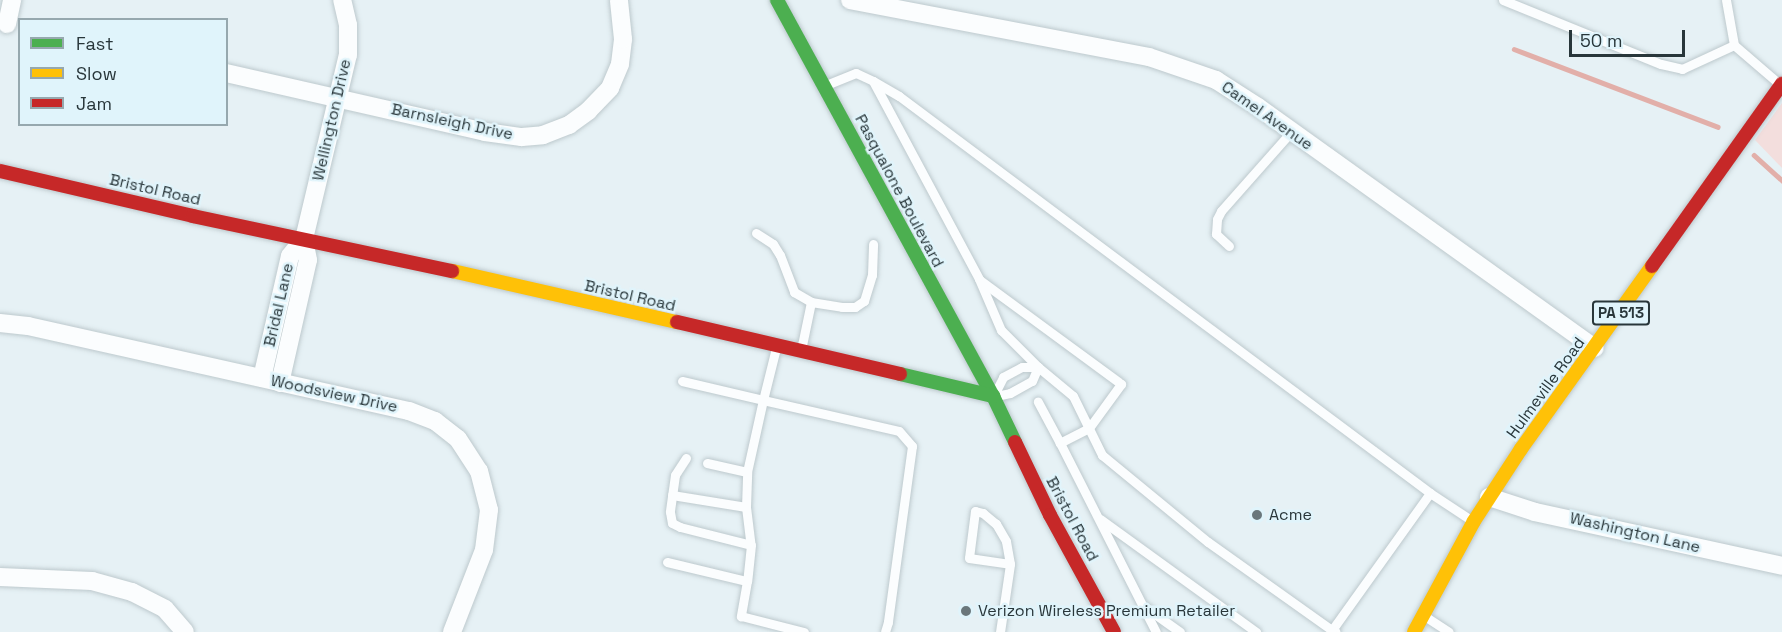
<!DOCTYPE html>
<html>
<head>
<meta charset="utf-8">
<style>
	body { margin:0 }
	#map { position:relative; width:1782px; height:632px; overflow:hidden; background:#e6f1f5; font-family:"Space Grotesk",sans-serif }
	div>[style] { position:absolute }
	.green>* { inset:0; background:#f3dedd }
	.stream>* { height:4.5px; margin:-2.25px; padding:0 2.25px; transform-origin:2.25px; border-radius:2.25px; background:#e2afa9 }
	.roads { filter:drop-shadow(0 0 2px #bdc9cd) drop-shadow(0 0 2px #bdc9cd) }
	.lane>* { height:9px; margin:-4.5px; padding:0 4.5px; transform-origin:4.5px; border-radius:4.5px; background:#fbfdfe }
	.street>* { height:18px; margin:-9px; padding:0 9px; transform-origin:9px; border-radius:9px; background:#fbfdfe }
	.fast>* { height:14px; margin:-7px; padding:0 7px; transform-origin:7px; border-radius:7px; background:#4caf50 }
	.slow>* { height:14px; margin:-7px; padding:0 7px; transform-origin:7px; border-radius:7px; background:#ffc107 }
	.jam>* { height:14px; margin:-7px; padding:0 7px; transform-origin:7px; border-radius:7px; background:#c62828 }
	.dots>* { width:16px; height:16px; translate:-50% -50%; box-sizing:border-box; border:3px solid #e0f4fb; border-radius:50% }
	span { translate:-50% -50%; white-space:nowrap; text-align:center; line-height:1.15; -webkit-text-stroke:5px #e0f4fb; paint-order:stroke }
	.shield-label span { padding:2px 4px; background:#e0f4fb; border:2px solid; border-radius:4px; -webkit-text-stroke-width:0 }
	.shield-label { font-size:15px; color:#28363a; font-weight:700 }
	.street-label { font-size:16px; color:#28363a }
	.poi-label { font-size:16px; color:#28363a }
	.left { translate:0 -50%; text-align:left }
	.legend { position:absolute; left:18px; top:18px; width:210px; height:108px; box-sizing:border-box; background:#e0f4fb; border:2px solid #96a8ae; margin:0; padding:8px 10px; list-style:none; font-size:18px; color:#28363a }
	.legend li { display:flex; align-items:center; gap:12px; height:30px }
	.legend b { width:30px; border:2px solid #96a8ae }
	.scale { position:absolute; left:1569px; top:30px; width:116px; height:27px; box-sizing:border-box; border:3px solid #28363a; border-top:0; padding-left:8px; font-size:18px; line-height:21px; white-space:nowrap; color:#28363a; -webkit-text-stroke:4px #e0f4fb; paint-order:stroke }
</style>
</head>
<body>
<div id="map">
	<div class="green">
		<div style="clip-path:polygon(1782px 103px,1782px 168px,1755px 140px)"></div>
	</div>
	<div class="stream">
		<div style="left:1514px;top:49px;width:218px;rotate:20.9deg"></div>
		<div style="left:1754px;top:155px;width:38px;rotate:42deg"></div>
	</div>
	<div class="roads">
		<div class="lane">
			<div style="left:1503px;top:0;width:170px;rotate:22.1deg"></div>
			<div style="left:1661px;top:64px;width:22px;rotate:13deg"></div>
			<div style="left:1682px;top:69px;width:57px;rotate:-24.8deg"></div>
			<div style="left:1726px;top:0;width:46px;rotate:79.9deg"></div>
			<div style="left:1734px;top:45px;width:57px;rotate:40.7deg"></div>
			<div style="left:873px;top:81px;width:30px;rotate:30deg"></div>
			<div style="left:899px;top:96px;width:663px;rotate:36.78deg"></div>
			<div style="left:1430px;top:493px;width:168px;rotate:125.6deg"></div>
			<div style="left:1332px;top:630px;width:4px;rotate:27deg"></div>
			<div style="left:826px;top:85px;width:32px;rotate:-22deg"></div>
			<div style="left:856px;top:73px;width:19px;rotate:25deg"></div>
			<div style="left:873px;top:81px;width:225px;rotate:61.8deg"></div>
			<div style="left:979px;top:279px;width:56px;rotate:66.7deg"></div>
			<div style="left:1001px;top:330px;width:52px;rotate:45deg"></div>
			<div style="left:1038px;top:367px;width:45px;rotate:39.6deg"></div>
			<div style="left:1073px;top:396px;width:66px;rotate:63.8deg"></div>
			<div style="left:1102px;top:455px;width:137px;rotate:39.4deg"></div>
			<div style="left:1208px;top:542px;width:152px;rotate:35.4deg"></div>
			<div style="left:1332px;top:630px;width:2px;rotate:117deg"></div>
			<div style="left:756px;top:233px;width:20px;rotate:33deg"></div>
			<div style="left:773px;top:244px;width:13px;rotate:58deg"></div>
			<div style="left:780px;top:255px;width:40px;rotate:69deg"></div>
			<div style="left:794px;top:292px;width:20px;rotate:30deg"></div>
			<div style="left:811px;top:302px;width:31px;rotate:9deg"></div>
			<div style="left:842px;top:307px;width:13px"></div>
			<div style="left:855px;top:307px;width:11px;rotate:-34deg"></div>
			<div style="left:864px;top:301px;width:27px;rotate:-73deg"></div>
			<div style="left:872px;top:275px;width:31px;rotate:-88deg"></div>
			<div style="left:1229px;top:246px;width:18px;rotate:-137deg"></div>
			<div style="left:1216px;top:234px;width:15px;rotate:-86deg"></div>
			<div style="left:1217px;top:219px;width:9px;rotate:-63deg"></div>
			<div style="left:1221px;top:211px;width:106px;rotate:-48.5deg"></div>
			<div style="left:981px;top:281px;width:174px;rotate:36.3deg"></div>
			<div style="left:1121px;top:384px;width:54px;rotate:126deg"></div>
			<div style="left:1089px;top:428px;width:33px;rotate:153deg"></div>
			<div style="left:1060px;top:443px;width:47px;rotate:-118.2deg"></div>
			<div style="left:801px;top:350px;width:49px;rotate:-78.2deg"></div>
			<div style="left:682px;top:381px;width:83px;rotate:13.2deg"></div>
			<div style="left:763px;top:400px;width:54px;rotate:-76deg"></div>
			<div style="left:995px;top:393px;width:18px;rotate:-63deg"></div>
			<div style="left:1003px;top:377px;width:21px;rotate:-28deg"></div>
			<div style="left:1022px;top:367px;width:16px"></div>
			<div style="left:996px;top:396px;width:14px;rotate:-12deg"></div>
			<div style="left:1010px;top:393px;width:25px;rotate:-29deg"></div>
			<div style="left:1032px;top:381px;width:15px;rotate:-67deg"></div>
			<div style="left:1060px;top:443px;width:212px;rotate:63.1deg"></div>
			<div style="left:686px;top:458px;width:20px;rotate:123deg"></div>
			<div style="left:675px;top:475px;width:37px;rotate:98deg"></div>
			<div style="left:670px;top:512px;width:11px;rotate:80deg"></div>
			<div style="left:672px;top:523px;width:9px;rotate:27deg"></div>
			<div style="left:680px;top:527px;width:73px;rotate:14.2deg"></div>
			<div style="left:707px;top:463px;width:41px;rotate:12.7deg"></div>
			<div style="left:1430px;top:493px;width:49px;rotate:33.4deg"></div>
			<div style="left:672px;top:495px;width:75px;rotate:9.2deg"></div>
			<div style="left:746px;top:507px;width:38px;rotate:83deg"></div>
			<div style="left:751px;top:545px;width:36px;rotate:96deg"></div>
			<div style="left:746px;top:507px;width:35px;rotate:-88deg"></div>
			<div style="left:747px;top:472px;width:74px;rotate:-77.5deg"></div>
			<div style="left:763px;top:400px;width:139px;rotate:12.8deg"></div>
			<div style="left:899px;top:431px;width:20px;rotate:49deg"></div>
			<div style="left:912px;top:446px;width:178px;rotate:97.8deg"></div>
			<div style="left:888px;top:622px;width:10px;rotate:107deg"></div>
			<div style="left:1100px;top:519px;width:193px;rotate:35.9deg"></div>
			<div style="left:667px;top:562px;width:82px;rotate:13.4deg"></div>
			<div style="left:747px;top:581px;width:36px;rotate:100deg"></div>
			<div style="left:741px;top:616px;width:65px;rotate:14.3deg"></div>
			<div style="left:1145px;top:607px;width:43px;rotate:35.5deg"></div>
			<div style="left:1426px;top:617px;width:27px;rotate:33deg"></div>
			<div style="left:1000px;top:632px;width:69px;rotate:-81.6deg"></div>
			<div style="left:1010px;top:564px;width:23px;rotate:-100deg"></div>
			<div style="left:1006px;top:541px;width:20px;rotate:-120deg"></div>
			<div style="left:996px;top:524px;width:17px;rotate:-140deg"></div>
			<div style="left:983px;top:513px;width:8px;rotate:-166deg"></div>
			<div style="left:975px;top:511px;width:47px;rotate:97.3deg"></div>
			<div style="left:969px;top:558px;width:41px;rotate:8.3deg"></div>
		</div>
		<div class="street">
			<div style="left:850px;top:0;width:304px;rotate:10.8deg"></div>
			<div style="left:1149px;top:57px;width:71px;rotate:18.9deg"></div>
			<div style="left:1216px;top:80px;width:50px;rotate:32.7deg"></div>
			<div style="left:1258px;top:107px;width:414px;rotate:35.6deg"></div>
			<div style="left:7px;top:24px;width:25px;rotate:-78deg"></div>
			<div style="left:226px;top:73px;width:266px;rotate:12.8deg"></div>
			<div style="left:485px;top:132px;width:37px;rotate:8deg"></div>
			<div style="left:522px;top:137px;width:21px;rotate:-5deg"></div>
			<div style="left:543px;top:135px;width:28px;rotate:-21deg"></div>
			<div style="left:569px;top:125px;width:24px;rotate:-36deg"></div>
			<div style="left:588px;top:111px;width:32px;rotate:-46deg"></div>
			<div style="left:610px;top:88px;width:26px;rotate:-67deg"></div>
			<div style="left:620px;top:64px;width:25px;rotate:-83deg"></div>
			<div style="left:623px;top:39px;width:39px;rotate:-96deg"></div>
			<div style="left:0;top:323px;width:28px;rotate:6deg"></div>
			<div style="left:28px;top:326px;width:390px;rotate:12.6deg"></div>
			<div style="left:409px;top:411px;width:28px;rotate:21deg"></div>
			<div style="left:435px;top:421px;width:29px;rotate:38deg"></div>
			<div style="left:458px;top:439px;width:38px;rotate:57deg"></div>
			<div style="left:479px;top:471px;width:40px;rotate:75.6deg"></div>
			<div style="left:489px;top:510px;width:40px;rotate:97.1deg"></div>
			<div style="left:484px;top:550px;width:88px;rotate:111.3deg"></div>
			<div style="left:262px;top:378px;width:125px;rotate:-77.1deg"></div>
			<div style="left:290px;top:256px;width:22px;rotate:-51deg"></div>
			<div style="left:280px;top:383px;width:126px;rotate:-77.2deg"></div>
			<div style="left:308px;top:260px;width:21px;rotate:-101deg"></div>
			<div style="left:304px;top:239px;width:189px;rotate:-76.6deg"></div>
			<div style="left:348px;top:55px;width:30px;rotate:-90deg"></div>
			<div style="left:348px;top:25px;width:26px;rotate:-103deg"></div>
			<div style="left:1489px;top:497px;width:48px;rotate:18.1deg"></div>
			<div style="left:1535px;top:512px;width:253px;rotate:12.3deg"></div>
			<div style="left:0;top:577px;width:92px;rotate:2.5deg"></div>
			<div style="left:92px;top:581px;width:41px;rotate:15.4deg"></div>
			<div style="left:132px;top:592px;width:37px;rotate:27deg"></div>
			<div style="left:165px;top:609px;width:30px;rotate:49deg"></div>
		</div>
		<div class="fast">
			<div style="left:777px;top:0;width:451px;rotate:61.4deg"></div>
			<div style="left:993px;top:396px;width:51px;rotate:64.4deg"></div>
			<div style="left:900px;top:374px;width:96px;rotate:13.3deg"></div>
		</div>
		<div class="slow">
			<div style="left:452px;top:271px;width:231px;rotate:12.8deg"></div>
			<div style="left:1414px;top:632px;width:126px;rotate:-61.6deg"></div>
			<div style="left:1474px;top:521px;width:86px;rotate:-56.9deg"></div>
			<div style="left:1521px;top:449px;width:225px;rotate:-54.4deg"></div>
		</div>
		<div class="jam">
			<div style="left:0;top:171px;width:198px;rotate:13.1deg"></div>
			<div style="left:193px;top:216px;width:265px;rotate:12deg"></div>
			<div style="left:1652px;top:266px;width:224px;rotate:-54.5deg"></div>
			<div style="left:677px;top:322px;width:229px;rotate:13.1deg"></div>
			<div style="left:1015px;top:442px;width:81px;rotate:64.4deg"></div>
			<div style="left:1050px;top:515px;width:133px;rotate:61.3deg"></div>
		</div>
	</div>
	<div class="dots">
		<div style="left:1257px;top:515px;background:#6a777b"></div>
		<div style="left:966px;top:611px;background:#6a777b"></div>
	</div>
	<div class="shield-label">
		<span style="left:1621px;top:313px">PA 513</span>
	</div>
	<div class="street-label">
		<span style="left:1267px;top:116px;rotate:35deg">Camel Avenue</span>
		<span style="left:332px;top:120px;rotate:-77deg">Wellington Drive</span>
		<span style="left:452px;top:122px;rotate:12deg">Barnsleigh Drive</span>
		<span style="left:155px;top:190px;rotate:13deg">Bristol Road</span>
		<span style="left:899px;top:191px;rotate:62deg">Pasqualone Boulevard</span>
		<span style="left:630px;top:296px;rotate:13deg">Bristol Road</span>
		<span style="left:279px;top:305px;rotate:-77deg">Bridal Lane</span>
		<span style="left:1546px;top:388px;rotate:-54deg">Hulmeville Road</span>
		<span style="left:334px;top:394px;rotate:12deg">Woodsview Drive</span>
		<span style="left:1072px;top:519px;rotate:62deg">Bristol Road</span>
		<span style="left:1635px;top:533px;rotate:13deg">Washington Lane</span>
	</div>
	<div class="poi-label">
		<span class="left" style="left:1269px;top:515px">Acme</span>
		<span class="left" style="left:978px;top:611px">Verizon Wireless Premium Retailer</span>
	</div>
	<ul class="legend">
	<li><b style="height:8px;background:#4caf50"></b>Fast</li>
	<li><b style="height:8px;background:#ffc107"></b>Slow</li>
	<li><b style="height:8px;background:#c62828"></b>Jam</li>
	</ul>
	<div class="scale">50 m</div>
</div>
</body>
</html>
